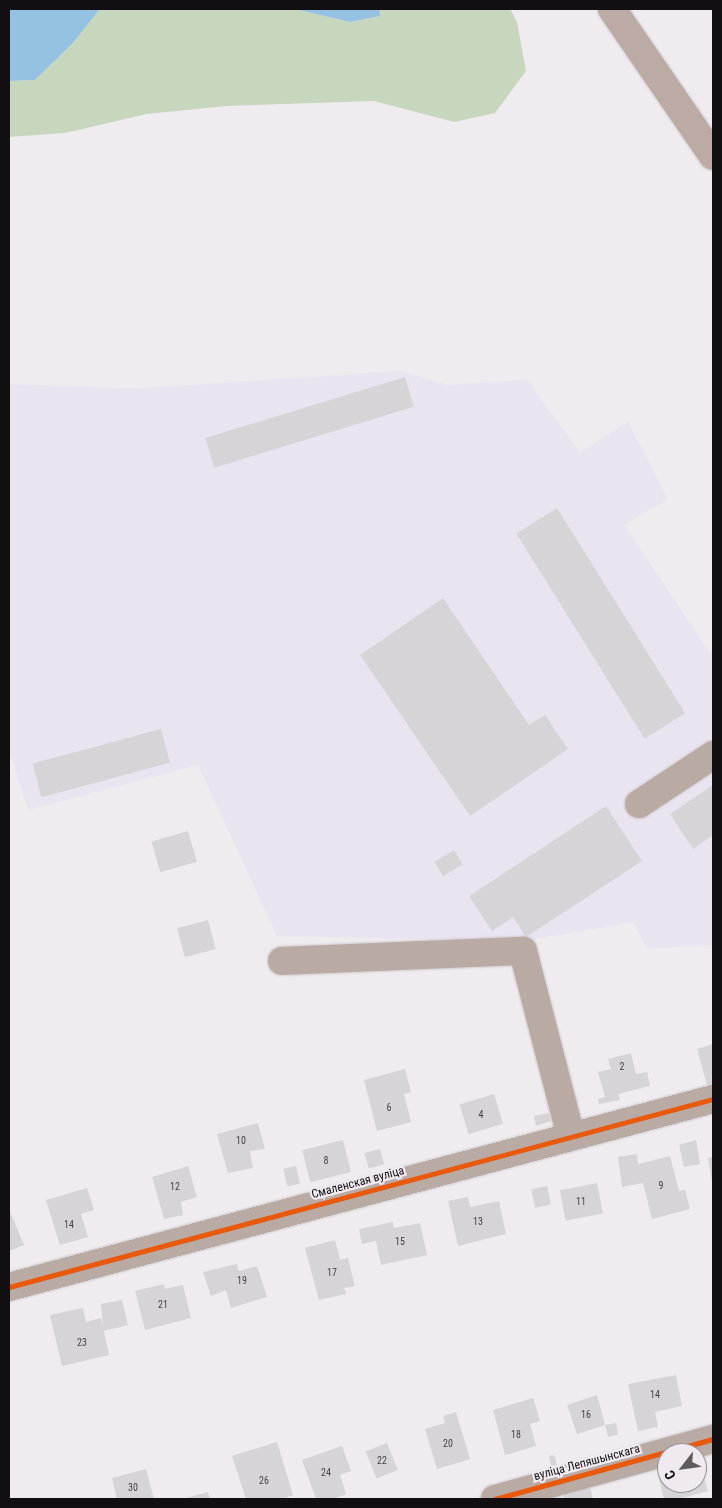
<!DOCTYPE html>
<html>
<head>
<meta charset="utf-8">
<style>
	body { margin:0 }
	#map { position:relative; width:722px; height:1508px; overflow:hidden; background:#efebef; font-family:"Roboto Condensed",sans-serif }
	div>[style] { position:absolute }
	.industrial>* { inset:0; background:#eae4f1 }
	.green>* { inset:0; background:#c7d7be }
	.water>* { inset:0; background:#95c1e2 }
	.building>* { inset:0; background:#d6d4d7; transform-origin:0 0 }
	.roads { filter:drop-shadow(0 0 1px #cbc9cb) drop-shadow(0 0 1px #cbc9cb) }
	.minor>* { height:28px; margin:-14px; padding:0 14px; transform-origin:14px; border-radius:14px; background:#baaaa4 }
	.major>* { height:28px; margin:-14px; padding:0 14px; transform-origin:14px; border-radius:14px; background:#bbaba4 }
	.cycleway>* { height:5px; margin:-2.5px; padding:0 2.5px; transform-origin:2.5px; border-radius:2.5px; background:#e8590c }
	span { translate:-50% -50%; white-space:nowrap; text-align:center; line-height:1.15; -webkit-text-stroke:4.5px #f0eaf0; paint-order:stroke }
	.number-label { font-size:10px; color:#444244 }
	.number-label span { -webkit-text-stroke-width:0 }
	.street-label { font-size:12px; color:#110f11 }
	.frame { position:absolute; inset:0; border:10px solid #110f11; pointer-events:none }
	.north { position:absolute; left:657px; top:1443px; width:50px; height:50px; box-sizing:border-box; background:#f0eaf0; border:1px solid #979297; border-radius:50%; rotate:240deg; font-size:14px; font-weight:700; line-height:20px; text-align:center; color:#110f11 }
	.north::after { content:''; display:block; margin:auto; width:18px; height:22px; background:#5f5c5f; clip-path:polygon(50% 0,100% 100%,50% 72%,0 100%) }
</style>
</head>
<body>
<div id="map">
	<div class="industrial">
		<div style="clip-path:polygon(402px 371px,447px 385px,527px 380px,580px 452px,628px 422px,668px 499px,624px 525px,709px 652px,713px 649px,713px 945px,647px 948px,633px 922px,522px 941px,277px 936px,198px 765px,28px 810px,9px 749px,9px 384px,132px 389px)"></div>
	</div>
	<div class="green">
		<div style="clip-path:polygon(100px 9px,295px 9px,350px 22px,379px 16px,379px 9px,510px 9px,517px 22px,526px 71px,495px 113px,454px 122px,374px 101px,227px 106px,147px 114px,65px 133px,9px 137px,9px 81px,35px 80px,73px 43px)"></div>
	</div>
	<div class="water">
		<div style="clip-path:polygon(9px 9px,100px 9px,73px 43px,35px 80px,9px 81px)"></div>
		<div style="clip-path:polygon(295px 9px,379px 9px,380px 16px,350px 22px)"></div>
	</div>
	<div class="building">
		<div style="left:405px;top:377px;width:31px;height:209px;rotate:73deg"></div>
		<div style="left:557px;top:508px;width:242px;height:48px;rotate:58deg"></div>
		<div style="clip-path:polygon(443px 598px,529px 725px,545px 715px,568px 749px,470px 816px,360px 655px)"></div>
		<div style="left:161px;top:729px;width:35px;height:133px;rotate:75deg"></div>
		<div style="clip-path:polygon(713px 785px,713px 835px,693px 849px,670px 814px)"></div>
		<div style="clip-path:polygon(606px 806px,642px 861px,526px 937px,513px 917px,492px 931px,469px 896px)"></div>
		<div style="left:188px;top:831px;width:32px;height:38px;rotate:74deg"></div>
		<div style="left:454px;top:850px;width:17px;height:23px;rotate:59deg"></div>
		<div style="left:208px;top:920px;width:30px;height:32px;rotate:75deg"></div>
		<div style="clip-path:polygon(713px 1044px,713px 1083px,707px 1085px,697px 1049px)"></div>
		<div style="clip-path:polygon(631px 1053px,636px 1074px,647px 1072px,650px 1086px,618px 1094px,620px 1100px,599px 1104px,598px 1099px,605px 1097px,598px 1072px,611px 1069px,608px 1059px)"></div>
		<div style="clip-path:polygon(405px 1069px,411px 1092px,404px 1094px,411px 1122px,377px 1131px,364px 1080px)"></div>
		<div style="left:494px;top:1094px;width:31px;height:36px;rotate:73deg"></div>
		<div style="clip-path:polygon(549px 1113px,551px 1121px,536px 1126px,534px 1116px)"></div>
		<div style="clip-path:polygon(258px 1123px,265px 1149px,250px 1151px,253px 1168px,228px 1173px,217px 1134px)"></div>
		<div style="left:343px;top:1140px;width:33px;height:42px;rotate:76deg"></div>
		<div style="clip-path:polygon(696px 1140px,700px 1164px,684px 1167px,679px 1145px)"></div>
		<div style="left:380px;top:1149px;width:16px;height:16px;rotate:75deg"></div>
		<div style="clip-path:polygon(637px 1154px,638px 1164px,670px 1156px,679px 1191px,685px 1190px,690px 1209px,652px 1219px,643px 1183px,622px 1187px,618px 1157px)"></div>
		<div style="clip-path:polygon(713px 1157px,713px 1182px,712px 1182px,708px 1158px)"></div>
		<div style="clip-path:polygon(188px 1166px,197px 1197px,181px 1202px,183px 1215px,164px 1219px,152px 1177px)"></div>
		<div style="left:296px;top:1166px;width:18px;height:13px;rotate:77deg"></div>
		<div style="left:597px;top:1183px;width:31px;height:38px;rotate:79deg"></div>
		<div style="left:547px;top:1186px;width:19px;height:16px;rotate:78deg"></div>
		<div style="clip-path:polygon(87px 1188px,94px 1210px,81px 1214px,88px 1237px,60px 1245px,46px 1200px)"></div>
		<div style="clip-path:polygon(468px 1197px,470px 1207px,499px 1201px,506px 1234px,458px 1246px,448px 1201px)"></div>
		<div style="clip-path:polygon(9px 1209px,24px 1245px,9px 1251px)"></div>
		<div style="clip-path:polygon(393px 1222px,394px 1228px,420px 1223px,427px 1255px,381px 1265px,376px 1241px,362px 1244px,359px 1229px)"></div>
		<div style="clip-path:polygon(335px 1240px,340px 1260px,348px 1258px,355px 1286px,344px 1288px,346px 1294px,319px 1300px,305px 1248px)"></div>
		<div style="clip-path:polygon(237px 1264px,239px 1271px,257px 1266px,267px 1297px,231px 1308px,226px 1290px,211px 1296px,203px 1272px)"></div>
		<div style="clip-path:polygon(164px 1284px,165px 1289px,183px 1285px,191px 1318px,145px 1330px,135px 1291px)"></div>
		<div style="clip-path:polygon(122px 1300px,128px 1325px,104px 1331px,109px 1355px,62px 1366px,50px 1315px,83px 1308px,86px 1322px,101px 1318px,103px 1329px,101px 1304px)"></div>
		<div style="clip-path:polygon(676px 1375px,682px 1406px,655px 1412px,658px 1427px,638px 1431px,628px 1384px)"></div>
		<div style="clip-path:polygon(597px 1395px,605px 1425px,616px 1423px,618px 1435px,608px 1437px,605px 1425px,577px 1434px,567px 1405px)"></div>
		<div style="clip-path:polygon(533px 1398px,540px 1421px,530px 1424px,536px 1446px,505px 1455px,493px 1410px)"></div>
		<div style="clip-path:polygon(456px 1412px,470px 1459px,437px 1469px,425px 1429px,445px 1423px,443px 1416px)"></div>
		<div style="clip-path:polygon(277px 1442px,293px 1495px,282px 1499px,246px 1499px,232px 1456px)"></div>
		<div style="left:387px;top:1443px;width:29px;height:23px;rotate:68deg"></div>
		<div style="clip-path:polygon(342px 1446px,351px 1471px,340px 1475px,346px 1494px,333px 1499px,316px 1499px,302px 1460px)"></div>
		<div style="clip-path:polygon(554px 1455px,557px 1465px,551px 1466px,549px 1456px)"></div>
		<div style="clip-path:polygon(146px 1469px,154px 1499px,117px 1499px,112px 1478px)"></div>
		<div style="clip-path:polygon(702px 1471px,708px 1491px,679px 1499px,664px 1499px,658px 1476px,667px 1474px,667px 1483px,697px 1483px,697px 1472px)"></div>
		<div style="clip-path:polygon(590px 1487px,593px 1499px,565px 1499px,563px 1493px)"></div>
		<div style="clip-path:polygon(208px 1492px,210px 1499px,182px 1499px)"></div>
	</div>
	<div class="roads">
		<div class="minor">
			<div style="left:639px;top:804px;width:89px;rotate:-33.5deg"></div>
			<div style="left:282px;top:961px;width:241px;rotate:-2.4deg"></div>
			<div style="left:523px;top:951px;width:191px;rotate:75.5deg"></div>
			<div style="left:9px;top:1287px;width:729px;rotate:-14.95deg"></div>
			<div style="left:495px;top:1499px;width:226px;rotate:-15.4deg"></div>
		</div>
		<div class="major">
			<div style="left:612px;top:9px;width:178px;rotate:55.5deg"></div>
		</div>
	</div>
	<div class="cycleway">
		<div style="left:9px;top:1287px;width:729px;rotate:-14.95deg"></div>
		<div style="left:495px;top:1499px;width:226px;rotate:-15.4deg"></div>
	</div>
	<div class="number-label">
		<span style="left:622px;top:1067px">2</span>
		<span style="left:389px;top:1108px">6</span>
		<span style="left:481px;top:1115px">4</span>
		<span style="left:241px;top:1141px">10</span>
		<span style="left:326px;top:1161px">8</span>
		<span style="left:661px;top:1186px">9</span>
		<span style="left:175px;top:1187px">12</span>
		<span style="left:581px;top:1202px">11</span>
		<span style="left:478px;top:1222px">13</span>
		<span style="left:69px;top:1225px">14</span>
		<span style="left:400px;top:1242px">15</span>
		<span style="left:332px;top:1273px">17</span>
		<span style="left:242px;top:1281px">19</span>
		<span style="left:163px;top:1305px">21</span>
		<span style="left:82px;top:1343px">23</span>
		<span style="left:655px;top:1395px">14</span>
		<span style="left:586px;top:1415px">16</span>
		<span style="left:516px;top:1435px">18</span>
		<span style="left:448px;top:1444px">20</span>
		<span style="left:382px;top:1461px">22</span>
		<span style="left:326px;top:1473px">24</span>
		<span style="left:264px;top:1481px">26</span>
		<span style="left:133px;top:1488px">30</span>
	</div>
	<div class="street-label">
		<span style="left:358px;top:1183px;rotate:-15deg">Смаленская вуліца</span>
		<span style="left:587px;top:1463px;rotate:-15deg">вуліца Лепяшынскага</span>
	</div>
	<div class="frame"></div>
	<div class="north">С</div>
</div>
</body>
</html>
